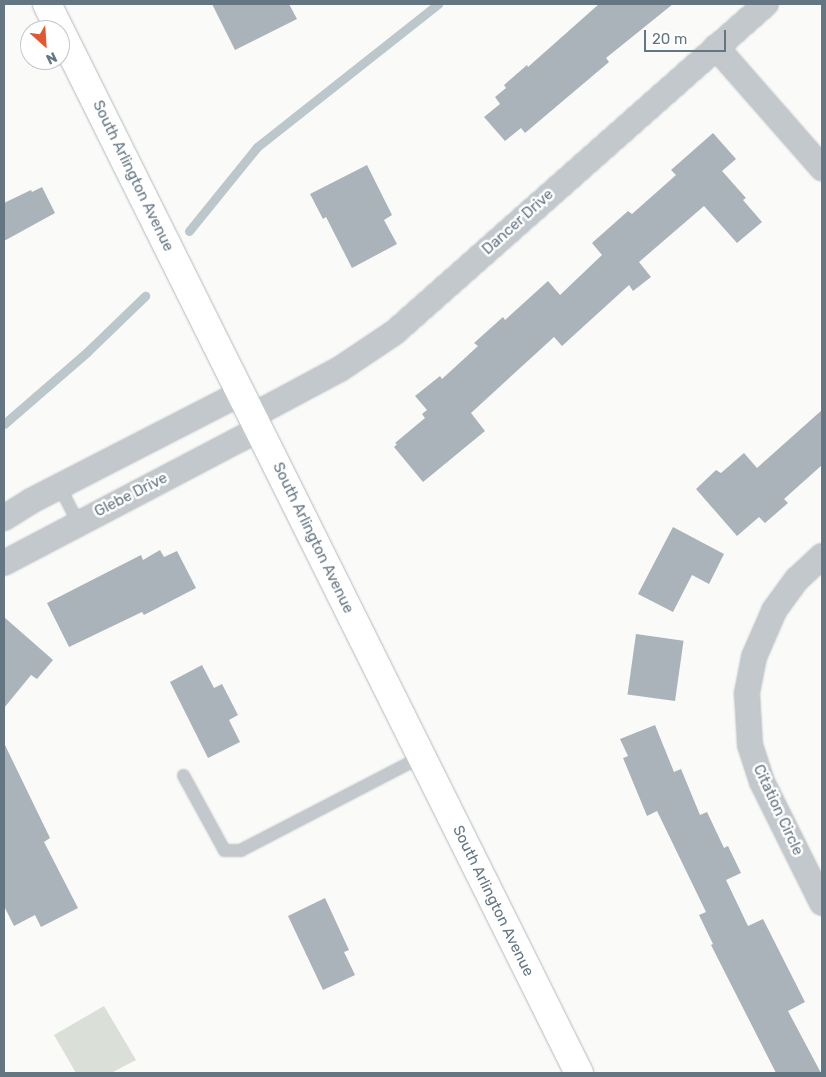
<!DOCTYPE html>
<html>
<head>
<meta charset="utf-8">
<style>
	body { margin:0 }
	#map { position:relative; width:826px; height:1077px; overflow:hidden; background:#fafaf8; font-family:Rubik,sans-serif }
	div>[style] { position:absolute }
	.green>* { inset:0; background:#dadfd7 }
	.stream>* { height:9px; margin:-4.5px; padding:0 4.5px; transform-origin:4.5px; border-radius:4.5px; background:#bbc7cb }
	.building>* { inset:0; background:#aab3b9; transform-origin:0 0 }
	.roads { filter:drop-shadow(0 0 1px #b3babf) drop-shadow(0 0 1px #b3babf) }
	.lane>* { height:11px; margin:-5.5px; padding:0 5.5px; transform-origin:5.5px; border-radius:5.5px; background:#c3c8cc }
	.street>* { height:24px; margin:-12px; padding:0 12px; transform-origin:12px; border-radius:12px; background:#c3c8cc }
	.secondary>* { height:28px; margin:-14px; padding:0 14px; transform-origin:14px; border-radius:14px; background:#fff }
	span { translate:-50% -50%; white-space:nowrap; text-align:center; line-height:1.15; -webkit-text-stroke:5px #fff; paint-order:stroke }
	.street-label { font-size:15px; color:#657683 }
	.frame { position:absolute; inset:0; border:5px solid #657683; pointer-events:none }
	.north { position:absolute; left:20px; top:20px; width:50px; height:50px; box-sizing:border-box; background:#fff; border:1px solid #c1c8cd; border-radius:50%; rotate:154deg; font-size:14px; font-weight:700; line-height:20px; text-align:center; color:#657683 }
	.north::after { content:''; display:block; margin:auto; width:18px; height:22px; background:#e4572e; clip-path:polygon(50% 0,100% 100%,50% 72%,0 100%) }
	.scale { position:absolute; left:644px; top:30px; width:82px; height:22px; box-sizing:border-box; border:2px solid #657683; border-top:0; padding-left:6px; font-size:15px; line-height:18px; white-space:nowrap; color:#657683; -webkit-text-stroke:4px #fff; paint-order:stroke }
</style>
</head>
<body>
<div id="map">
	<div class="green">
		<div style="clip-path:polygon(104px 1006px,136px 1060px,111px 1073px,76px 1073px,54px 1035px)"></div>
	</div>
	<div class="stream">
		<div style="left:189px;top:231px;width:108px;rotate:-51deg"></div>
		<div style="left:257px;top:147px;width:231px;rotate:-38.3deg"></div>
		<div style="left:4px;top:424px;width:110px;rotate:-40.9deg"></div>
		<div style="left:87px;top:352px;width:81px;rotate:-44deg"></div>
	</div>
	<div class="building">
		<div style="clip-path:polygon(212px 4px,289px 4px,297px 19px,235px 50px)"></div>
		<div style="clip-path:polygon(599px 4px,673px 4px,606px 58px,609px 62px,525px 133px,521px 128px,505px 141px,484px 117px,500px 104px,495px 97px,506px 88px,504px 85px,527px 65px,528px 67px)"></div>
		<div style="clip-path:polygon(713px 133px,736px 159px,722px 171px,746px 198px,743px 200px,762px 222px,737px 243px,704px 206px,639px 262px,651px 277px,633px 291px,629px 285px,562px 346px,554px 337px,471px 413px,485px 431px,423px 482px,394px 447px,397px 444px,395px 443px,425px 418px,422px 414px,427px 410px,415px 396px,440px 376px,442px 379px,478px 346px,474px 343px,503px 317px,505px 320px,548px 281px,560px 295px,602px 255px,592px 243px,628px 211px,632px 214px,676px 175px,671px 170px)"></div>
		<div style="clip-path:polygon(367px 165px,392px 215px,384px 220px,397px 244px,352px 268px,326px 217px,323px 219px,310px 194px)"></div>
		<div style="clip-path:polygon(42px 187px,55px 213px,4px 241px,4px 203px,31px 190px,32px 192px)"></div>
		<div style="clip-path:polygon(822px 410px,822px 465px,784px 499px,788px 503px,765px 523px,759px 517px,737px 536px,696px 489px,716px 470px,721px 473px,744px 453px,757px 468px)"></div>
		<div style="clip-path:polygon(673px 527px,724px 554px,709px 584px,692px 575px,673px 612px,638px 594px)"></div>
		<div style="clip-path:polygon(160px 550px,164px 557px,177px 551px,196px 588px,144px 615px,142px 612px,69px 647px,47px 603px,141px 555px,143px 560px)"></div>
		<div style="clip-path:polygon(4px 617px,53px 660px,37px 679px,31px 675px,4px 708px)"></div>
		<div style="left:636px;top:634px;width:48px;height:61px;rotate:8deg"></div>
		<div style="clip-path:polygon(202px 665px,214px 688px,222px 684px,238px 715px,229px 720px,240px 742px,208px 758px,170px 682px)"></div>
		<div style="clip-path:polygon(655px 725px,674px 772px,681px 769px,700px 815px,707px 812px,724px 848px,728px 846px,741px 873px,726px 880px,748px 926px,763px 919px,805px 1002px,788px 1011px,821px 1073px,776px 1073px,711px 945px,713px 944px,699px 915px,706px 912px,657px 811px,647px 816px,623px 758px,628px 756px,620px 739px)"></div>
		<div style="clip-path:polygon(4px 743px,50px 838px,44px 842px,78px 908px,41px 927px,35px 915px,14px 926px,4px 906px)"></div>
		<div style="clip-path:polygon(325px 898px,349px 950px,344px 952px,355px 975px,323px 990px,288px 916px)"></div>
	</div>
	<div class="roads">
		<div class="lane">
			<div style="left:59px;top:486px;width:42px;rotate:62.8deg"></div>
			<div style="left:183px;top:775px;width:85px;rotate:61.3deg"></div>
			<div style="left:224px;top:850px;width:16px"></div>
			<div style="left:240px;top:850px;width:204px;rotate:-27.4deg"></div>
		</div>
		<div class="street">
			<div style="left:716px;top:47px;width:161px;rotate:48.8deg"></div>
			<div style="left:252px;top:416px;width:100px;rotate:-28.1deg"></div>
			<div style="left:340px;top:369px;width:66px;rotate:-33.9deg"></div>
			<div style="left:395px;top:332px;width:495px;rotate:-41.5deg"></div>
			<div style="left:4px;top:518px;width:32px;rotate:-32deg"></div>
			<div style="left:31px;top:501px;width:236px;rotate:-27.2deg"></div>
			<div style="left:822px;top:556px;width:34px;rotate:137deg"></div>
			<div style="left:797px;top:579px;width:39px;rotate:126deg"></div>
			<div style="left:774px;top:611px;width:50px;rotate:113.5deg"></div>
			<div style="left:754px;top:657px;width:38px;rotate:101deg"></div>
			<div style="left:747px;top:694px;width:51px;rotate:86.6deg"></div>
			<div style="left:750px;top:745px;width:39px;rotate:72deg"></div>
			<div style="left:762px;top:782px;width:135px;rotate:63.6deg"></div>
			<div style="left:4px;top:563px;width:288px;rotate:-27.7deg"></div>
		</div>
		<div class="secondary">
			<div style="left:47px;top:4px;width:1194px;rotate:63.54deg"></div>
		</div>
	</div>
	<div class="street-label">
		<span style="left:133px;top:176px;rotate:64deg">South Arlington Avenue</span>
		<span style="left:518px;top:222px;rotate:-42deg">Dancer Drive</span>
		<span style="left:131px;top:495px;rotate:-27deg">Glebe Drive</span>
		<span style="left:313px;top:538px;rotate:64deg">South Arlington Avenue</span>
		<span style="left:778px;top:810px;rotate:65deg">Citation Circle</span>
		<span style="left:493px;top:901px;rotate:64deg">South Arlington Avenue</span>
	</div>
	<div class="frame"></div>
	<div class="north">N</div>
	<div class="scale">20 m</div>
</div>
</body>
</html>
